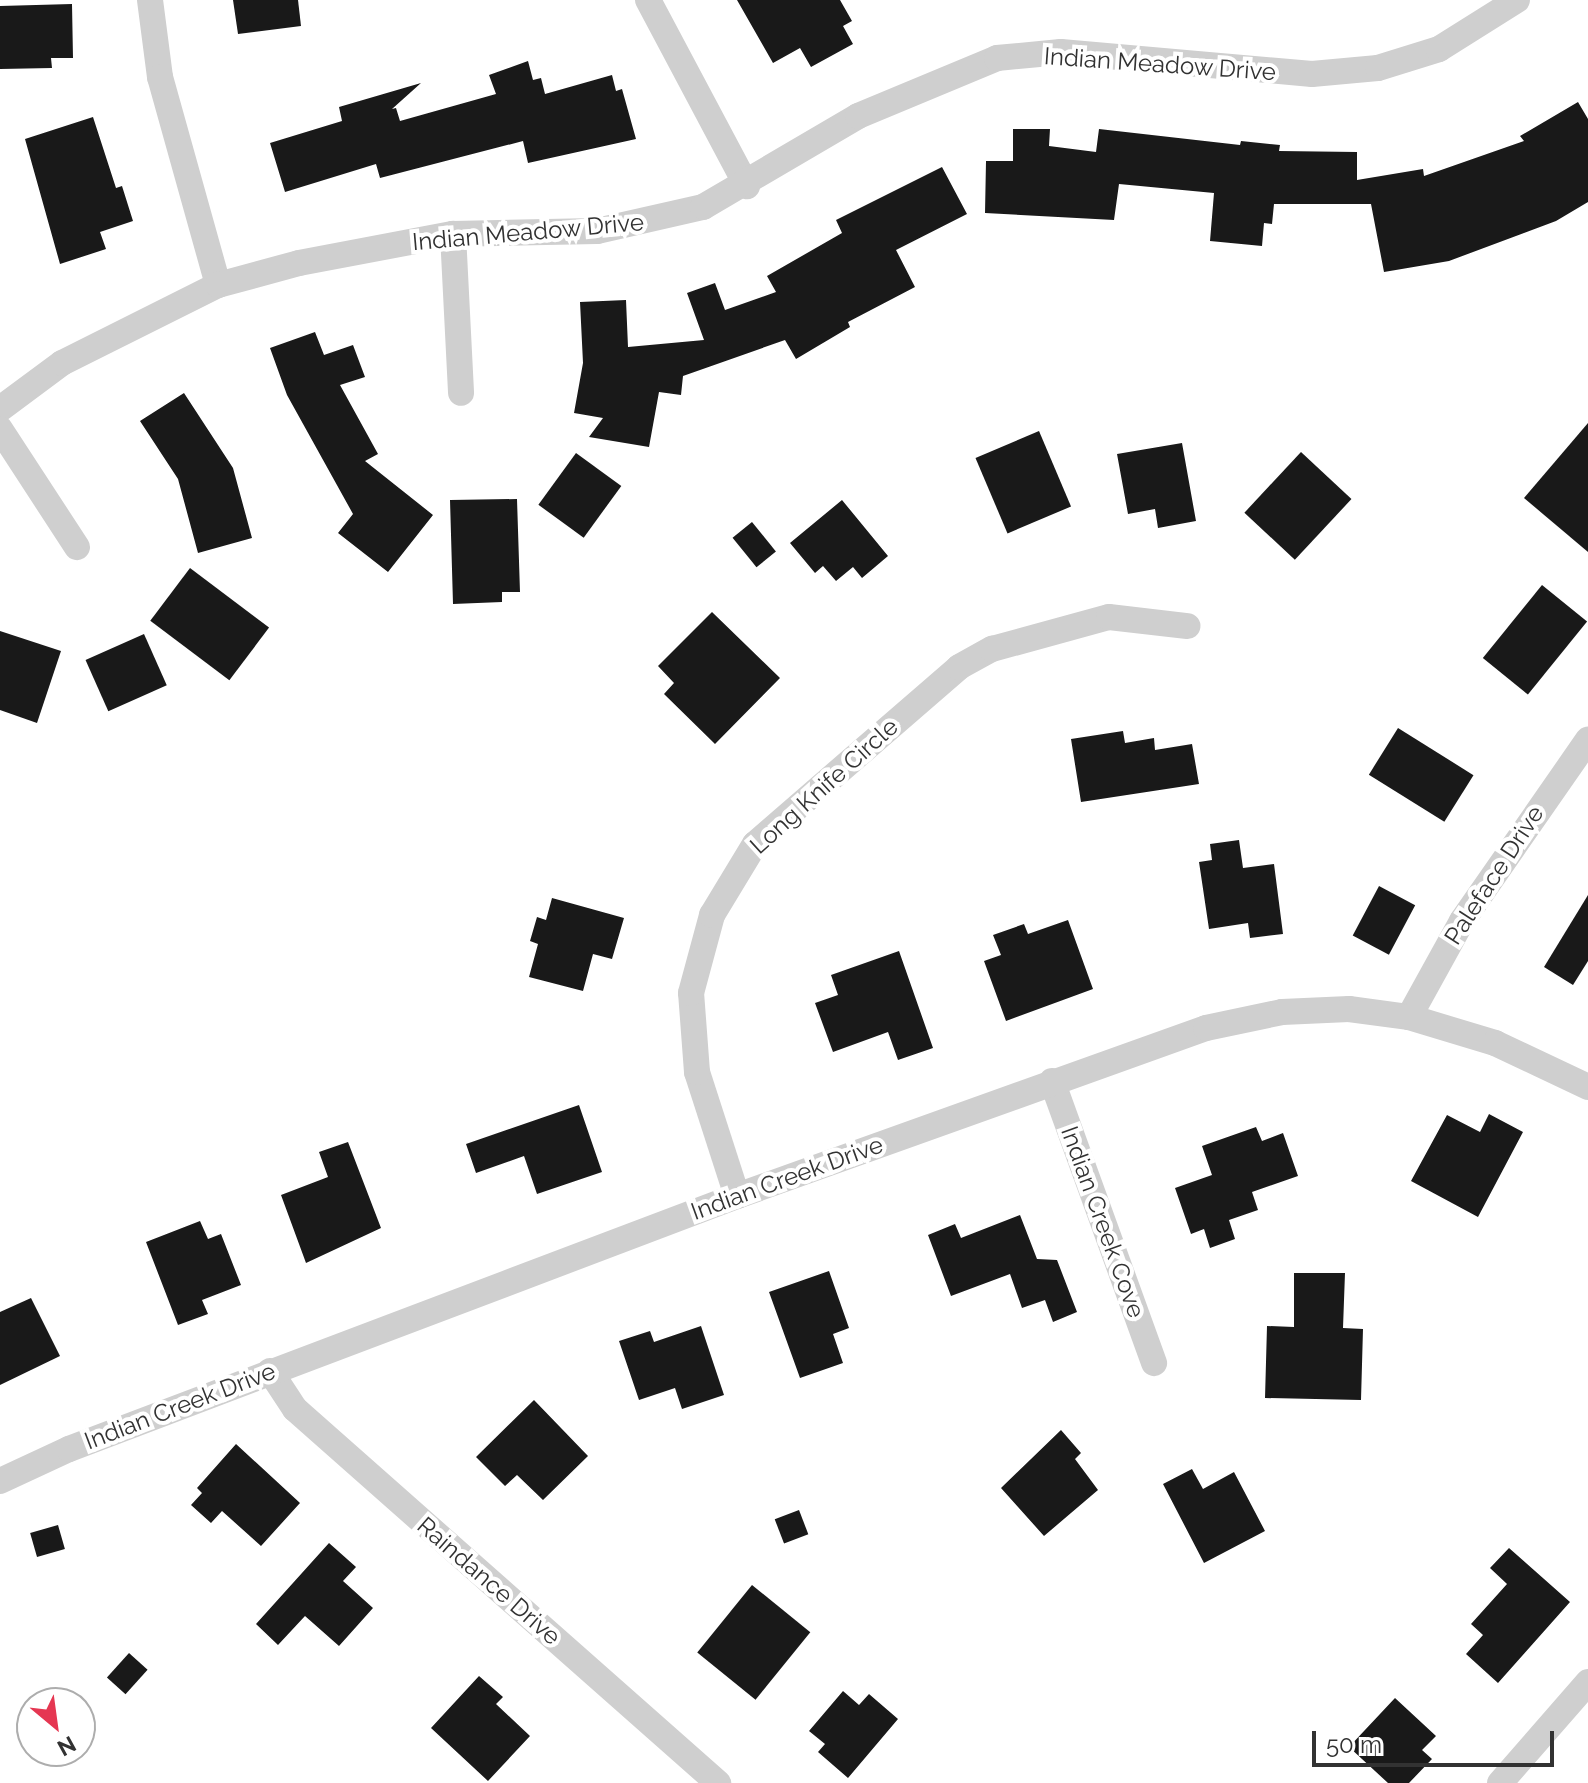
<!DOCTYPE html>
<html>
<head>
<meta charset="utf-8">
<style>
	body { margin:0 }
	#map { position:relative; width:1588px; height:1783px; overflow:hidden; background:#fff; font-family:Raleway,sans-serif }
	div>[style] { position:absolute }
	.building>* { inset:0; background:#191919; transform-origin:0 0 }
	.street>* { height:26px; margin:-13px; padding:0 13px; transform-origin:13px; border-radius:13px; background:#cfcfcf }
	span { translate:-50% -50%; white-space:nowrap; text-align:center; line-height:1.15; -webkit-text-stroke:8px #fff; paint-order:stroke }
	.street-label { font-size:24px; color:#323232 }
	.north { position:absolute; left:16px; top:1687px; width:80px; height:80px; box-sizing:border-box; background:#fff; border:2px solid #adadad; border-radius:50%; rotate:151deg; font-size:22px; font-weight:700; line-height:32px; text-align:center; color:#323232 }
	.north::after { content:''; display:block; margin:auto; width:28px; height:36px; background:#e53752; clip-path:polygon(50% 0,100% 100%,50% 72%,0 100%) }
	.scale { position:absolute; left:1312px; top:1731px; width:242px; height:36px; box-sizing:border-box; border:4px solid #323232; border-top:0; padding-left:10px; font-size:24px; line-height:28px; white-space:nowrap; color:#323232; -webkit-text-stroke:6px #fff; paint-order:stroke }
</style>
</head>
<body>
<div id="map">
	<div class="building">
		<div style="clip-path:polygon(233px 0,298px 0,301px 26px,238px 34px)"></div>
		<div style="clip-path:polygon(737px 0,840px 0,852px 21px,843px 26px,853px 44px,811px 67px,800px 48px,773px 63px)"></div>
		<div style="clip-path:polygon(72px 4px,73px 58px,51px 58px,52px 68px,0 69px,0 6px)"></div>
		<div style="clip-path:polygon(528px 61px,533px 80px,541px 78px,545px 94px,612px 75px,616px 91px,622px 89px,636px 139px,528px 163px,523px 141px,380px 178px,376px 164px,285px 192px,270px 143px,342px 121px,339px 107px,421px 83px,392px 109px,396px 108px,400px 121px,496px 94px,489px 75px)"></div>
		<div style="clip-path:polygon(1578px 102px,1588px 119px,1588px 202px,1556px 221px,1449px 261px,1384px 272px,1371px 204px,1274px 204px,1272px 224px,1264px 223px,1262px 246px,1210px 241px,1214px 193px,1119px 184px,1114px 220px,985px 213px,986px 161px,1013px 161px,1013px 129px,1050px 129px,1049px 146px,1096px 152px,1099px 129px,1240px 145px,1241px 141px,1280px 145px,1279px 151px,1357px 152px,1357px 180px,1423px 169px,1424px 176px,1524px 141px,1520px 136px)"></div>
		<div style="clip-path:polygon(93px 117px,116px 188px,122px 186px,133px 221px,100px 232px,106px 249px,60px 264px,25px 139px)"></div>
		<div style="clip-path:polygon(942px 167px,967px 214px,896px 250px,915px 287px,848px 322px,850px 327px,796px 359px,785px 340px,683px 376px,681px 395px,659px 392px,649px 447px,589px 437px,603px 418px,574px 413px,583px 363px,580px 302px,626px 300px,628px 347px,704px 340px,687px 293px,715px 283px,725px 310px,776px 292px,767px 276px,842px 233px,836px 220px)"></div>
		<div style="clip-path:polygon(315px 332px,324px 355px,353px 345px,365px 377px,340px 385px,378px 454px,365px 461px,433px 515px,388px 572px,338px 533px,353px 514px,287px 395px,270px 348px)"></div>
		<div style="clip-path:polygon(184px 393px,233px 468px,252px 538px,198px 553px,178px 479px,140px 421px)"></div>
		<div style="clip-path:polygon(1588px 423px,1588px 552px,1524px 498px)"></div>
		<div style="left:1039px;top:431px;width:82px;height:69px;rotate:67deg"></div>
		<div style="clip-path:polygon(1182px 443px,1196px 521px,1158px 528px,1155px 509px,1128px 514px,1117px 454px)"></div>
		<div style="left:1301px;top:452px;width:69px;height:83px;rotate:43deg"></div>
		<div style="left:576px;top:453px;width:56px;height:64px;rotate:36deg"></div>
		<div style="clip-path:polygon(517px 499px,520px 592px,502px 592px,502px 602px,453px 604px,450px 500px)"></div>
		<div style="clip-path:polygon(842px 500px,888px 556px,862px 578px,853px 567px,836px 581px,823px 566px,815px 573px,790px 543px)"></div>
		<div style="left:752px;top:522px;width:38px;height:25px;rotate:51deg"></div>
		<div style="left:190px;top:568px;width:99px;height:66px;rotate:37deg"></div>
		<div style="left:1542px;top:585px;width:58px;height:94px;rotate:39deg"></div>
		<div style="clip-path:polygon(712px 612px,780px 678px,715px 744px,664px 694px,674px 683px,658px 666px)"></div>
		<div style="clip-path:polygon(0 631px,61px 651px,37px 723px,0 710px)"></div>
		<div style="left:144px;top:634px;width:56px;height:64px;rotate:66deg"></div>
		<div style="left:1398px;top:728px;width:89px;height:55px;rotate:32deg"></div>
		<div style="clip-path:polygon(1123px 731px,1125px 743px,1154px 738px,1155px 750px,1192px 744px,1199px 784px,1081px 802px,1071px 739px)"></div>
		<div style="clip-path:polygon(1239px 840px,1243px 868px,1274px 864px,1283px 934px,1250px 938px,1248px 923px,1209px 929px,1199px 862px,1212px 860px,1210px 844px)"></div>
		<div style="left:1379px;top:886px;width:41px;height:56px;rotate:28deg"></div>
		<div style="clip-path:polygon(1588px 895px,1588px 961px,1573px 985px,1544px 967px)"></div>
		<div style="clip-path:polygon(552px 898px,624px 918px,612px 959px,593px 954px,583px 991px,529px 977px,538px 944px,530px 941px,537px 917px,546px 920px)"></div>
		<div style="clip-path:polygon(1068px 920px,1093px 989px,1006px 1021px,984px 961px,1001px 955px,993px 935px,1024px 924px,1028px 934px)"></div>
		<div style="clip-path:polygon(899px 951px,933px 1048px,898px 1060px,888px 1032px,833px 1052px,815px 1003px,838px 995px,831px 975px)"></div>
		<div style="clip-path:polygon(579px 1105px,602px 1172px,537px 1194px,524px 1156px,476px 1173px,466px 1144px)"></div>
		<div style="clip-path:polygon(1489px 1114px,1523px 1132px,1478px 1217px,1411px 1181px,1447px 1115px,1480px 1132px)"></div>
		<div style="clip-path:polygon(1256px 1127px,1262px 1141px,1283px 1133px,1298px 1176px,1252px 1192px,1258px 1210px,1229px 1220px,1235px 1239px,1210px 1248px,1204px 1229px,1191px 1234px,1175px 1188px,1212px 1175px,1202px 1146px)"></div>
		<div style="clip-path:polygon(348px 1142px,381px 1228px,306px 1263px,281px 1195px,328px 1177px,319px 1152px)"></div>
		<div style="clip-path:polygon(1020px 1215px,1037px 1259px,1057px 1260px,1077px 1312px,1053px 1322px,1045px 1300px,1022px 1308px,1010px 1274px,951px 1296px,928px 1235px,955px 1224px,961px 1238px)"></div>
		<div style="clip-path:polygon(200px 1221px,208px 1239px,221px 1234px,241px 1285px,202px 1300px,208px 1314px,178px 1325px,146px 1242px)"></div>
		<div style="clip-path:polygon(829px 1271px,849px 1328px,833px 1334px,843px 1363px,800px 1378px,769px 1292px)"></div>
		<div style="clip-path:polygon(1294px 1273px,1345px 1273px,1343px 1328px,1363px 1329px,1361px 1400px,1265px 1398px,1267px 1326px,1294px 1327px)"></div>
		<div style="clip-path:polygon(31px 1298px,60px 1356px,0 1385px,0 1312px)"></div>
		<div style="clip-path:polygon(701px 1326px,724px 1395px,682px 1409px,675px 1388px,639px 1400px,619px 1341px,650px 1331px,654px 1342px)"></div>
		<div style="clip-path:polygon(534px 1400px,588px 1456px,543px 1500px,517px 1475px,505px 1486px,476px 1457px)"></div>
		<div style="clip-path:polygon(1061px 1430px,1081px 1453px,1075px 1459px,1098px 1490px,1044px 1536px,1001px 1488px)"></div>
		<div style="clip-path:polygon(236px 1444px,300px 1503px,261px 1546px,222px 1511px,211px 1523px,191px 1505px,202px 1493px,197px 1488px)"></div>
		<div style="clip-path:polygon(1192px 1469px,1203px 1489px,1234px 1472px,1265px 1531px,1204px 1563px,1163px 1484px)"></div>
		<div style="left:799px;top:1510px;width:26px;height:26px;rotate:69deg"></div>
		<div style="left:58px;top:1525px;width:25px;height:29px;rotate:74deg"></div>
		<div style="clip-path:polygon(329px 1543px,356px 1567px,343px 1581px,373px 1608px,339px 1646px,305px 1616px,278px 1645px,256px 1624px)"></div>
		<div style="clip-path:polygon(1509px 1548px,1570px 1602px,1498px 1683px,1466px 1654px,1483px 1635px,1471px 1624px,1507px 1584px,1490px 1568px)"></div>
		<div style="left:752px;top:1585px;width:75px;height:87px;rotate:39deg"></div>
		<div style="left:129px;top:1653px;width:25px;height:33px;rotate:42deg"></div>
		<div style="clip-path:polygon(479px 1676px,503px 1697px,496px 1704px,530px 1736px,488px 1781px,431px 1728px)"></div>
		<div style="clip-path:polygon(843px 1691px,859px 1705px,869px 1694px,898px 1719px,848px 1778px,818px 1752px,825px 1744px,809px 1731px)"></div>
		<div style="clip-path:polygon(1395px 1698px,1436px 1736px,1422px 1750px,1432px 1759px,1409px 1783px,1388px 1783px,1349px 1747px)"></div>
	</div>
	<div class="street">
		<div style="left:150px;top:0;width:78px;rotate:82.6deg"></div>
		<div style="left:160px;top:77px;width:216px;rotate:74.4deg"></div>
		<div style="left:648px;top:0;width:211px;rotate:62deg"></div>
		<div style="left:453px;top:234px;width:159px;rotate:87.1deg"></div>
		<div style="left:0;top:409px;width:77px;rotate:-36.6deg"></div>
		<div style="left:62px;top:363px;width:174px;rotate:-26.6deg"></div>
		<div style="left:218px;top:285px;width:84px;rotate:-15.2deg"></div>
		<div style="left:299px;top:263px;width:157px;rotate:-10.7deg"></div>
		<div style="left:453px;top:234px;width:144px;rotate:-1.2deg"></div>
		<div style="left:597px;top:231px;width:109px;rotate:-12.8deg"></div>
		<div style="left:703px;top:207px;width:180px;rotate:-30.4deg"></div>
		<div style="left:858px;top:116px;width:151px;rotate:-22.6deg"></div>
		<div style="left:997px;top:58px;width:64px;rotate:-5.4deg"></div>
		<div style="left:1061px;top:52px;width:252px;rotate:5deg"></div>
		<div style="left:1312px;top:74px;width:66px;rotate:-5.2deg"></div>
		<div style="left:1378px;top:68px;width:64px;rotate:-17.3deg"></div>
		<div style="left:1439px;top:49px;width:92px;rotate:-32.1deg"></div>
		<div style="left:0;top:429px;width:141px;rotate:56.9deg"></div>
		<div style="left:1409px;top:1017px;width:110px;rotate:-61.1deg"></div>
		<div style="left:1462px;top:921px;width:221px;rotate:-55.2deg"></div>
		<div style="left:1052px;top:1081px;width:300px;rotate:70.1deg"></div>
		<div style="left:737px;top:1196px;width:130px;rotate:-107.9deg"></div>
		<div style="left:697px;top:1072px;width:79px;rotate:-94.3deg"></div>
		<div style="left:691px;top:993px;width:81px;rotate:-74.9deg"></div>
		<div style="left:712px;top:915px;width:83px;rotate:-58.8deg"></div>
		<div style="left:755px;top:844px;width:270px;rotate:-40.9deg"></div>
		<div style="left:959px;top:667px;width:38px;rotate:-29deg"></div>
		<div style="left:992px;top:649px;width:121px;rotate:-15.3deg"></div>
		<div style="left:1109px;top:617px;width:79px;rotate:6.6deg"></div>
		<div style="left:270px;top:1371px;width:45px;rotate:56.7deg"></div>
		<div style="left:295px;top:1409px;width:565px;rotate:41.48deg"></div>
		<div style="left:0;top:1481px;width:76px;rotate:-24.9deg"></div>
		<div style="left:69px;top:1449px;width:714px;rotate:-20.74deg"></div>
		<div style="left:737px;top:1196px;width:498px;rotate:-19.7deg"></div>
		<div style="left:1206px;top:1028px;width:78px;rotate:-11.9deg"></div>
		<div style="left:1282px;top:1012px;width:67px;rotate:-2.6deg"></div>
		<div style="left:1349px;top:1009px;width:61px;rotate:7.6deg"></div>
		<div style="left:1409px;top:1017px;width:90px;rotate:16.8deg"></div>
		<div style="left:1495px;top:1043px;width:103px;rotate:25.3deg"></div>
		<div style="left:1500px;top:1783px;width:134px;rotate:-48.9deg"></div>
	</div>
	<div class="street-label">
		<span style="left:1160px;top:64px;rotate:4deg">Indian Meadow Drive</span>
		<span style="left:528px;top:232px;rotate:-5deg">Indian Meadow Drive</span>
		<span style="left:824px;top:786px;rotate:-42deg">Long Knife Circle</span>
		<span style="left:1494px;top:875px;rotate:-57deg">Paleface Drive</span>
		<span style="left:787px;top:1178px;rotate:-20deg">Indian Creek Drive</span>
		<span style="left:1103px;top:1222px;rotate:70deg">Indian Creek Cove</span>
		<span style="left:180px;top:1406px;rotate:-21deg">Indian Creek Drive</span>
		<span style="left:489px;top:1581px;rotate:41deg">Raindance Drive</span>
	</div>
	<div class="north">N</div>
	<div class="scale">50 m</div>
</div>
</body>
</html>
